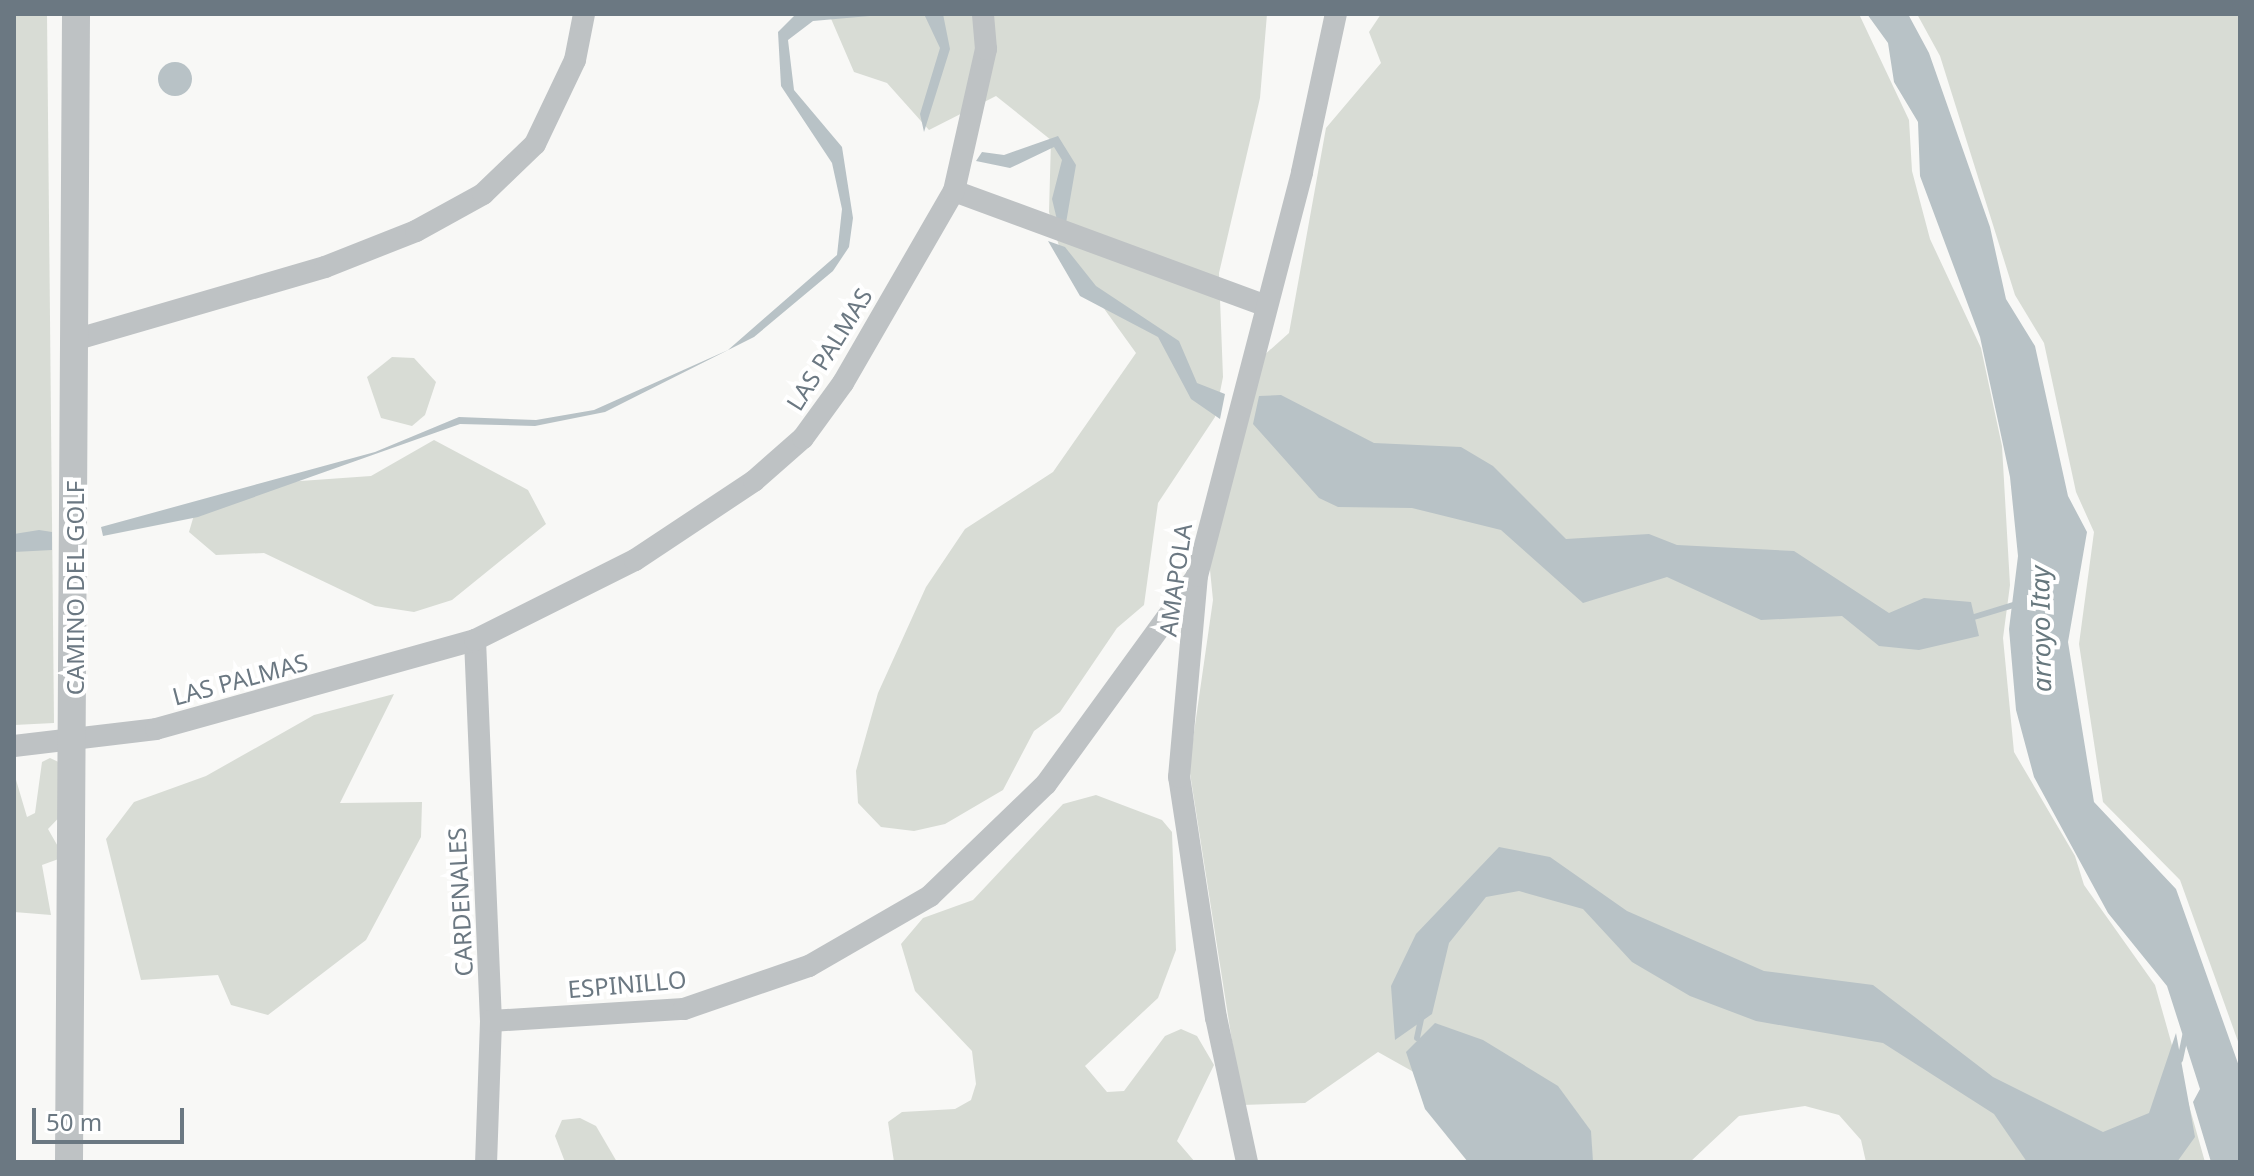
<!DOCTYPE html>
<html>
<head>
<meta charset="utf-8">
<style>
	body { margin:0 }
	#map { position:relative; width:2254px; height:1176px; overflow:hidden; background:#f8f8f6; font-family:"Noto Sans",sans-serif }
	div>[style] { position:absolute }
	.green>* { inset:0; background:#d8dcd5 }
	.water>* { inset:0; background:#b8c2c6 }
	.round { border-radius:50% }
	.stream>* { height:6px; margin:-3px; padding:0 3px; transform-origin:3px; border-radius:3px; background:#b8c2c6 }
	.minor>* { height:22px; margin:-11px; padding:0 11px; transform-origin:11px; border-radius:11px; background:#bec2c4 }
	.tertiary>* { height:28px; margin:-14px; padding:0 14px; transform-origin:14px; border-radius:14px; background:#bec2c4 }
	span { translate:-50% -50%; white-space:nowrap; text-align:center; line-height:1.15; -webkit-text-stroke:8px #fff; paint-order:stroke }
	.street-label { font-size:24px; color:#6b7882 }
	.water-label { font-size:26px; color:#67787e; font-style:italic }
	.frame { position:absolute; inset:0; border:16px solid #6b7882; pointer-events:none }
	.scale { position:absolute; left:32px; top:1108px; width:152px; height:36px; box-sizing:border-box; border:4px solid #6b7882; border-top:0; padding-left:10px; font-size:24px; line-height:28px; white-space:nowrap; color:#6b7882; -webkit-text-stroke:6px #fff; paint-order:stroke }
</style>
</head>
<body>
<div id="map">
	<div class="green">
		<div style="clip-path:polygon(14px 14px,47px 14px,54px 723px,14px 725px)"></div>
		<div style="clip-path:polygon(829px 14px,1267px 14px,1260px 98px,1219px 273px,1223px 377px,1215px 417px,1158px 503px,1144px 605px,1117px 628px,1060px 712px,1034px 731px,1003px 790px,945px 824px,914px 831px,881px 827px,858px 803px,856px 771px,878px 693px,926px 587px,965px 529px,1053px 472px,1136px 353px,1059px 246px,1049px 212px,1051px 140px,996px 96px,929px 130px,887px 83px,854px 72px)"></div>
		<div style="clip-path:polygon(1381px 14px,1859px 14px,1909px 120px,1912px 171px,1930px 239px,1981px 348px,2002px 446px,2010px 585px,2003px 638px,2014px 752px,2075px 856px,2084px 885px,2155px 985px,2205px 1162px,1866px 1162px,1861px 1140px,1839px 1115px,1805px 1106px,1739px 1116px,1690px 1162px,1574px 1162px,1378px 1052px,1305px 1103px,1242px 1105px,1189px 767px,1213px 600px,1209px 560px,1262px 357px,1289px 333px,1326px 128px,1381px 63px,1369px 32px)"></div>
		<div style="clip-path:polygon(1917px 14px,2240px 14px,2240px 1047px,2180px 880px,2103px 802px,2079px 644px,2094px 532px,2076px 492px,2044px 343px,2015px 295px,1940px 56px)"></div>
		<div style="clip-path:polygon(392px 357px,414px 358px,436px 382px,425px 415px,412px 426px,381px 418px,367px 377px)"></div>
		<div style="clip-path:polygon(434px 440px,528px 490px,546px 524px,452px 600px,414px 612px,375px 606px,264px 553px,216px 555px,189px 532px,194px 515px,258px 484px,371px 476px)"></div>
		<div style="clip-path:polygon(394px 694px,340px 803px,422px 802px,421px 837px,366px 940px,268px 1015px,231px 1005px,218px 975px,141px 980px,106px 839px,134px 802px,206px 776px,314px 715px)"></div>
		<div style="clip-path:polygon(50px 758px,65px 765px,72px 804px,48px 829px,64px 857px,42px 865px,51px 915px,14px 912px,14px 773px,27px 817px,35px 813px,42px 762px)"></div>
		<div style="clip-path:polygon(1096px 795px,1162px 820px,1172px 832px,1176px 950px,1158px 998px,1085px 1066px,1107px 1092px,1124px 1091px,1165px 1036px,1181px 1029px,1197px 1036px,1214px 1065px,1177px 1141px,1195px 1162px,894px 1162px,888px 1122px,902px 1112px,955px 1109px,971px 1100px,976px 1084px,972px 1051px,915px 991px,901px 944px,923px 918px,973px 900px,1063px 804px)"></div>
		<div style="clip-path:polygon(580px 1118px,596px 1126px,617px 1162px,565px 1162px,555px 1136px,562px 1120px)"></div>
	</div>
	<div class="water">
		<div style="clip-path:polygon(796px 14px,892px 14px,813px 21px,788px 40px,794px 90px,842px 147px,853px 218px,849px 247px,833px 271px,754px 337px,605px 412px,535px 426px,460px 424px,198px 517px,103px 536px,101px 527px,375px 452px,459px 417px,536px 420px,594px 410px,728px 350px,837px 255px,842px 209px,832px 163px,781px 86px,778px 32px)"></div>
		<div style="clip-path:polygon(924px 14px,943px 14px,950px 49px,924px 132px,920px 114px,940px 48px)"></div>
		<div style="clip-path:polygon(1867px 14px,1908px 14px,1929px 53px,1990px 227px,2006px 299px,2035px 346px,2068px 496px,2087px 532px,2068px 642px,2094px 802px,2176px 889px,2240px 1069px,2240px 1162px,2211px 1162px,2193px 1102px,2200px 1089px,2167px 986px,2108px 913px,2034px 777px,2016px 710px,2009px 629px,2018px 556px,2010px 477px,1980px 337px,1920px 176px,1918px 122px,1894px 82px,1888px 43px)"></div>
		<div class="round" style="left:158px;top:62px;width:34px;height:34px"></div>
		<div style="clip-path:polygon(1058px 136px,1076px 165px,1066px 223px,1058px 224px,1052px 199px,1062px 160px,1054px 147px,1010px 168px,976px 161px,982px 152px,1004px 155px)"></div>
		<div style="clip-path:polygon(1048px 241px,1065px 247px,1096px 286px,1179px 341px,1197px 383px,1225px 394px,1220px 419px,1191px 399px,1158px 337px,1080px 296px)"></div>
		<div style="clip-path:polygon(1281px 395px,1374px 443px,1461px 447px,1493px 466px,1566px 539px,1649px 534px,1677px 545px,1794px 551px,1889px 613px,1924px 598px,1971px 602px,1979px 636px,1919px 650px,1879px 646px,1842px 616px,1761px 620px,1667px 577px,1583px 603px,1501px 530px,1412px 508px,1338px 507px,1319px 498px,1253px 424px,1259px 396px)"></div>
		<div style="clip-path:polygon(39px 530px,52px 532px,52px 550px,14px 552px,14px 534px)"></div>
		<div style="clip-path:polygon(1499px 847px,1550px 857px,1627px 911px,1764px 971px,1873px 985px,1993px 1077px,2103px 1132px,2149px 1113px,2176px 1033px,2195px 1137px,2177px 1162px,2027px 1162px,1994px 1114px,1883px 1043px,1756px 1021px,1690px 996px,1632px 962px,1583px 909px,1519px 891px,1486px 897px,1449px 943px,1432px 1014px,1395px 1040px,1391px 986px,1416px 934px)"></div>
		<div style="clip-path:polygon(1435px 1023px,1483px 1040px,1558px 1086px,1591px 1131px,1593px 1162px,1468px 1162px,1425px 1109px,1406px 1052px)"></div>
	</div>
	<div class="stream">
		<div style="left:1974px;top:617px;width:45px;rotate:-16.8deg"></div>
		<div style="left:1417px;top:1038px;width:25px;rotate:-78deg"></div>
		<div style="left:2180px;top:1060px;width:25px;rotate:-78deg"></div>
	</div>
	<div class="minor">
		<div style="left:954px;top:191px;width:333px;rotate:20.2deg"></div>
		<div style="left:74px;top:340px;width:261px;rotate:-16.2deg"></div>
		<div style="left:325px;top:267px;width:98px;rotate:-21.6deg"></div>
		<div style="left:416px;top:231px;width:77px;rotate:-28.9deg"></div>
		<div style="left:483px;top:194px;width:72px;rotate:-43.9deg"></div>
		<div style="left:535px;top:144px;width:93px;rotate:-64.5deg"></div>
		<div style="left:575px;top:60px;width:47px;rotate:-78.9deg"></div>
		<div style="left:475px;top:640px;width:381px;rotate:87.6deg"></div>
		<div style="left:491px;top:1021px;width:141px;rotate:92deg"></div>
		<div style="left:14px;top:746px;width:143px;rotate:-6.8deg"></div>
		<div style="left:156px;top:729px;width:331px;rotate:-15.6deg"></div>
		<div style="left:475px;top:640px;width:179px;rotate:-26.6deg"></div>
		<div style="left:635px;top:560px;width:143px;rotate:-33.6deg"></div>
		<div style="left:754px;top:481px;width:65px;rotate:-41.3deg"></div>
		<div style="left:803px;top:438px;width:68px;rotate:-54deg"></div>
		<div style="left:843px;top:383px;width:222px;rotate:-60deg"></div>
		<div style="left:954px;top:191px;width:146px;rotate:-77.3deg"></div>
		<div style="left:986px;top:49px;width:35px;rotate:-95deg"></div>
		<div style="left:491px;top:1021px;width:193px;rotate:-3.6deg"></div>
		<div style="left:684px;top:1009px;width:132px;rotate:-19deg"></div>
		<div style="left:809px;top:966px;width:140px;rotate:-30deg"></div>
		<div style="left:930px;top:896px;width:161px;rotate:-44deg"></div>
		<div style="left:1046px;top:784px;width:252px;rotate:-54deg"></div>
		<div style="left:1247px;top:1162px;width:147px;rotate:-102.1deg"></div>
		<div style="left:1216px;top:1018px;width:244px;rotate:-98.7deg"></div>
		<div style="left:1179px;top:777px;width:202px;rotate:-84.9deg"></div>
		<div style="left:1197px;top:576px;width:417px;rotate:-75.4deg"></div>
		<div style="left:1302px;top:172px;width:162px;rotate:-77.9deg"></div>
	</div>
	<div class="tertiary">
		<div style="left:69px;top:1162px;width:1148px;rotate:-89.65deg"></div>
	</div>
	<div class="street-label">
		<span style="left:829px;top:349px;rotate:-58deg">LAS PALMAS</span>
		<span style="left:1175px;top:580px;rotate:-82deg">AMAPOLA</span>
		<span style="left:75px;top:588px;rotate:-90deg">CAMINO DEL GOLF</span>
		<span style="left:240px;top:679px;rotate:-15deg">LAS PALMAS</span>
		<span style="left:460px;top:902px;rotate:-93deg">CARDENALES</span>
		<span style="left:627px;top:984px;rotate:-5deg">ESPINILLO</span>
	</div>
	<div class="water-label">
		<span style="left:2041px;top:629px;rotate:-91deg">arroyo Itay</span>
	</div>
	<div class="frame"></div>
	<div class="scale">50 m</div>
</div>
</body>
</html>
